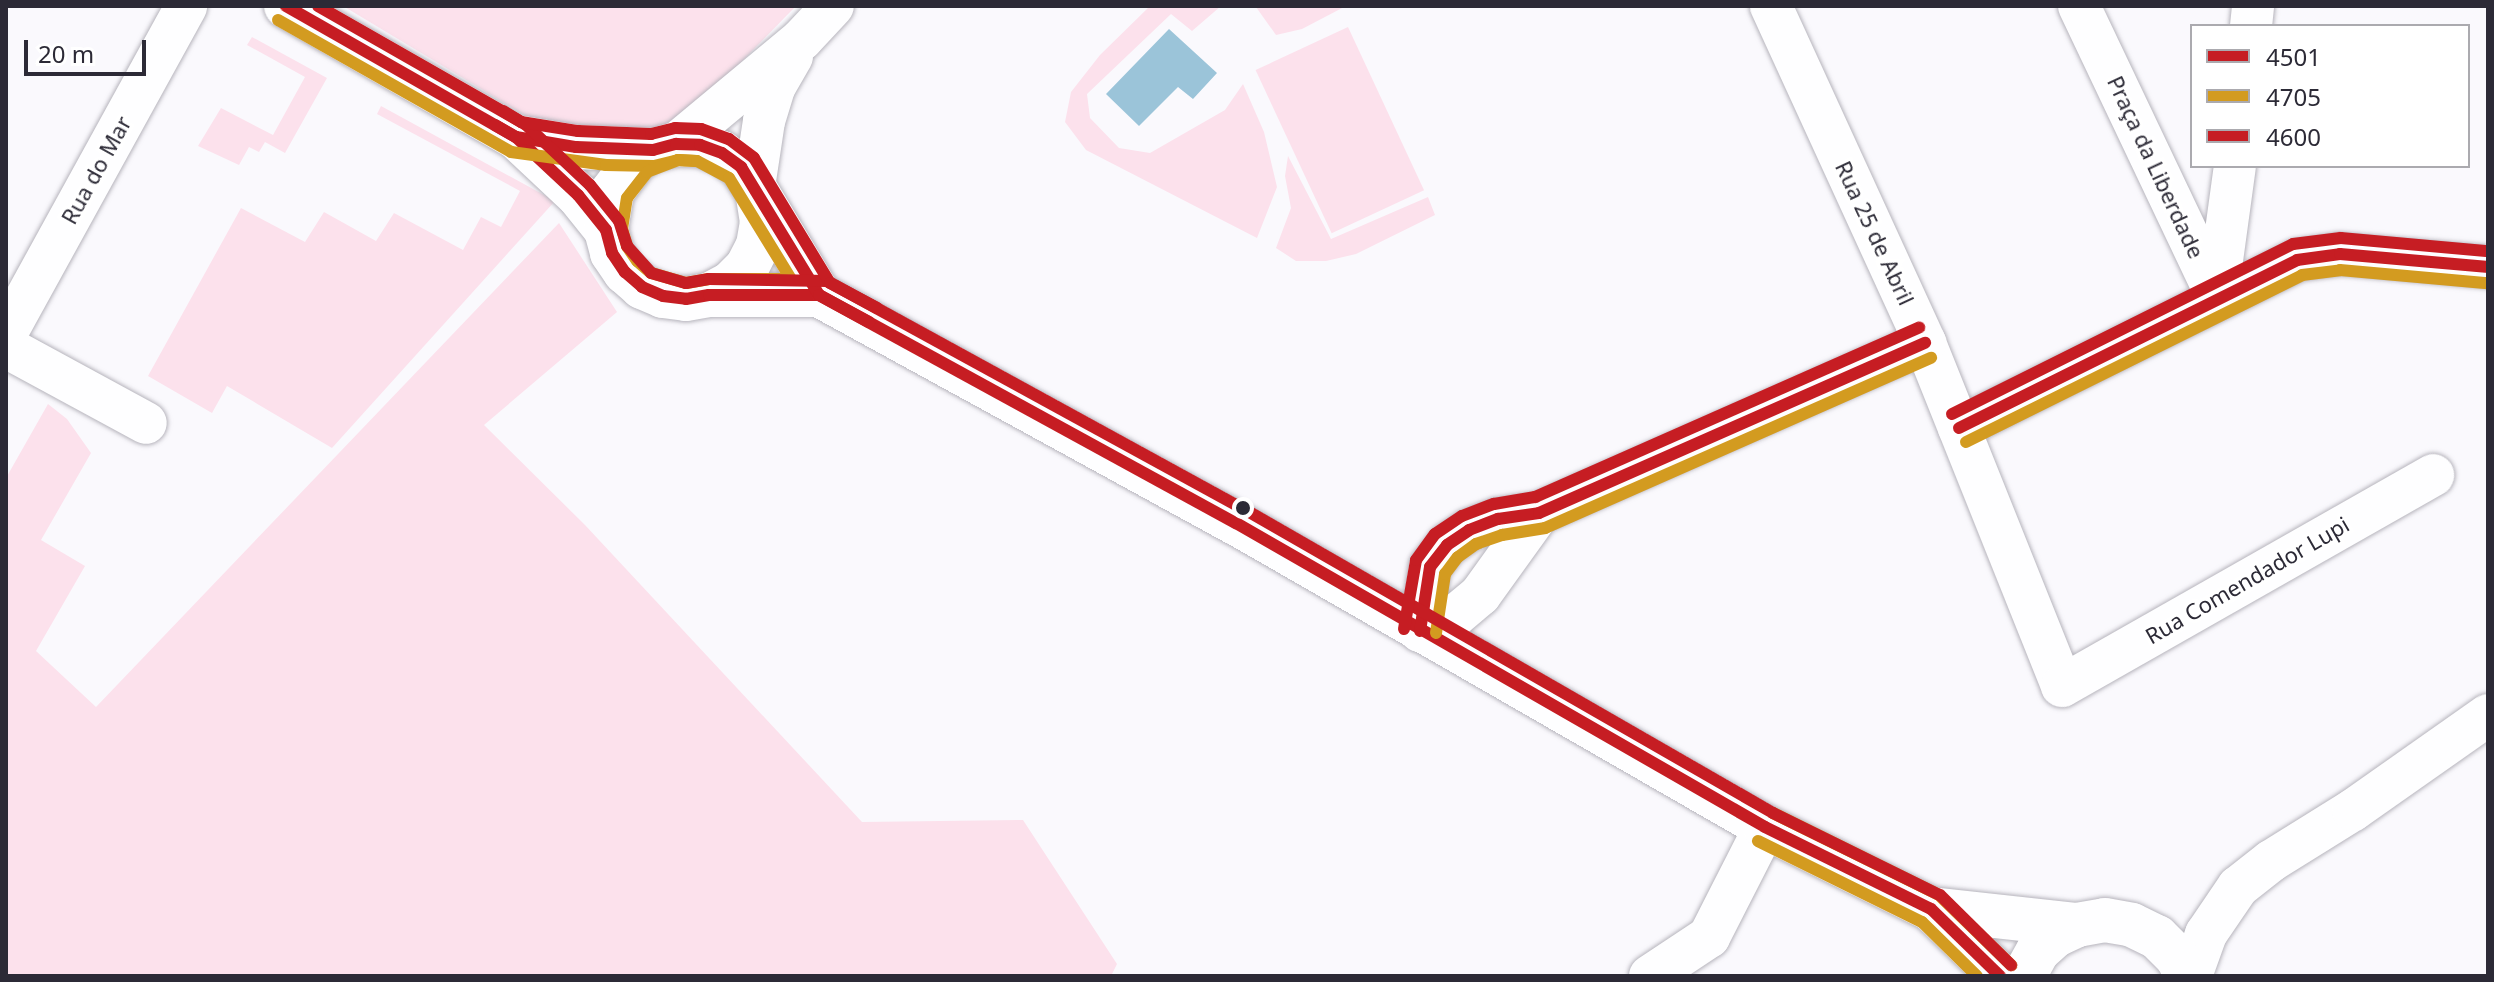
<!DOCTYPE html>
<html>
<head>
<meta charset="utf-8">
<style>
	body { margin:0 }
	#map { position:relative; width:2494px; height:982px; overflow:hidden; background:#faf9fd; font-family:"Noto Sans",sans-serif }
	div>[style] { position:absolute }
	.green>* { inset:0; background:#fce1ec; transform-origin:0 0 }
	.water>* { inset:0; background:#9bc4d9 }
	.roads { filter:drop-shadow(0 0 2px #b6b4bc) drop-shadow(0 0 2px #b6b4bc) }
	.street>* { height:42px; margin:-21px; padding:0 21px; transform-origin:21px; border-radius:21px; background:#fefeff }
	.secondary>* { height:44px; margin:-22px; padding:0 22px; transform-origin:22px; border-radius:22px; background:#fefeff }
	.bus-1>* { height:12px; margin:-6px; padding:0 6px; transform-origin:6px; border-radius:6px; background:#c61d23 }
	.bus-2>* { height:12px; margin:-6px; padding:0 6px; transform-origin:6px; border-radius:6px; background:#d39b20 }
	.bus-3>* { height:12px; margin:-6px; padding:0 6px; transform-origin:6px; border-radius:6px; background:#c61d23 }
	.dots>* { width:22px; height:22px; translate:-50% -50%; box-sizing:border-box; border:4px solid #fff; border-radius:50% }
	span { translate:-50% -50%; white-space:nowrap; text-align:center; line-height:1.15; -webkit-text-stroke:7px #fff; paint-order:stroke }
	.street-label { font-size:22px; color:#2c2a36 }
	.frame { position:absolute; inset:0; border:8px solid #2c2a36; pointer-events:none }
	.legend { position:absolute; left:2190px; top:24px; width:280px; height:144px; box-sizing:border-box; background:#fff; border:2px solid #abaaaf; margin:0; padding:10px 14px; list-style:none; font-size:24px; color:#2c2a36 }
	.legend li { display:flex; align-items:center; gap:16px; height:40px }
	.legend b { width:40px; border:2px solid #abaaaf }
	.scale { position:absolute; left:24px; top:40px; width:122px; height:36px; box-sizing:border-box; border:4px solid #2c2a36; border-top:0; padding-left:10px; font-size:24px; line-height:28px; white-space:nowrap; color:#2c2a36; -webkit-text-stroke:6px #fff; paint-order:stroke }
</style>
</head>
<body>
<div id="map">
	<div class="green">
		<div style="clip-path:polygon(343px 6px,796px 6px,712px 92px,664px 126px,611px 139px,573px 138px,523px 114px)"></div>
		<div style="clip-path:polygon(1150px 6px,1221px 6px,1192px 31px,1171px 14px,1087px 94px,1090px 118px,1119px 148px,1150px 153px,1225px 110px,1243px 84px,1264px 132px,1277px 187px,1257px 238px,1086px 150px,1065px 122px,1071px 92px,1100px 55px)"></div>
		<div style="clip-path:polygon(1346px 6px,1302px 29px,1276px 35px,1256px 7px)"></div>
		<div style="left:1348px;top:27px;width:180px;height:102px;rotate:65deg"></div>
		<div style="clip-path:polygon(252px 37px,327px 78px,285px 153px,265px 142px,259px 152px,249px 147px,239px 165px,198px 146px,221px 108px,273px 135px,305px 77px,247px 45px)"></div>
		<div style="clip-path:polygon(381px 106px,555px 201px,332px 448px,227px 386px,212px 413px,148px 376px,241px 208px,305px 242px,324px 212px,376px 241px,394px 213px,463px 250px,481px 217px,501px 227px,520px 191px,377px 114px)"></div>
		<div style="clip-path:polygon(1288px 156px,1331px 239px,1428px 197px,1435px 215px,1356px 254px,1326px 261px,1296px 261px,1276px 248px,1291px 208px,1285px 176px)"></div>
		<div style="clip-path:polygon(559px 223px,617px 312px,484px 425px,585px 525px,862px 822px,1023px 820px,1117px 964px,1111px 976px,6px 976px,6px 478px,48px 404px,67px 419px,91px 453px,41px 540px,85px 566px,36px 651px,96px 707px)"></div>
	</div>
	<div class="water">
		<div style="clip-path:polygon(1169px 29px,1217px 73px,1193px 99px,1178px 87px,1139px 126px,1106px 94px)"></div>
	</div>
	<div class="roads">
		<div class="street">
			<div style="left:1771px;top:6px;width:371px;rotate:65.4deg"></div>
			<div style="left:1925px;top:343px;width:369px;rotate:68.2deg"></div>
			<div style="left:2062px;top:686px;width:427px;rotate:-29.6deg"></div>
			<div style="left:2079px;top:6px;width:322px;rotate:64.6deg"></div>
			<div style="left:2251px;top:26px;width:20px;rotate:-84deg"></div>
			<div style="left:676px;top:144px;width:164px;rotate:-39.8deg"></div>
			<div style="left:802px;top:39px;width:45px;rotate:-46.8deg"></div>
			<div style="left:754px;top:187px;width:67px;rotate:-81.4deg"></div>
			<div style="left:764px;top:121px;width:37px;rotate:-73deg"></div>
			<div style="left:775px;top:86px;width:34px;rotate:-60deg"></div>
			<div style="left:2217px;top:297px;width:132px;rotate:-82.2deg"></div>
			<div style="left:6px;top:334px;width:374px;rotate:-61.2deg"></div>
			<div style="left:6px;top:347px;width:159px;rotate:28.5deg"></div>
			<div style="left:1959px;top:428px;width:377px;rotate:-26.4deg"></div>
			<div style="left:2297px;top:260px;width:43px;rotate:-7.9deg"></div>
			<div style="left:2340px;top:254px;width:149px;rotate:5deg"></div>
			<div style="left:1539px;top:513px;width:101px;rotate:125.7deg"></div>
			<div style="left:1480px;top:595px;width:34px;rotate:140deg"></div>
			<div style="left:1454px;top:617px;width:37px;rotate:158deg"></div>
			<div style="left:1420px;top:631px;width:65px;rotate:-81.1deg"></div>
			<div style="left:1430px;top:567px;width:28px;rotate:-52deg"></div>
			<div style="left:1447px;top:545px;width:27px;rotate:-34deg"></div>
			<div style="left:1469px;top:530px;width:31px;rotate:-21deg"></div>
			<div style="left:1498px;top:519px;width:41px;rotate:-8.3deg"></div>
			<div style="left:1539px;top:513px;width:422px;rotate:-23.8deg"></div>
			<div style="left:1650px;top:976px;width:71px;rotate:-33.5deg"></div>
			<div style="left:1709px;top:937px;width:123px;rotate:-63deg"></div>
			<div style="left:2191px;top:976px;width:45px;rotate:-70.3deg"></div>
			<div style="left:2206px;top:934px;width:57px;rotate:-55.8deg"></div>
			<div style="left:2238px;top:887px;width:42px;rotate:-38.2deg"></div>
			<div style="left:2271px;top:861px;width:97px;rotate:-31.9deg"></div>
			<div style="left:2353px;top:810px;width:165px;rotate:-35.1deg"></div>
		</div>
		<div class="secondary">
			<div style="left:286px;top:6px;width:265px;rotate:29.7deg"></div>
			<div style="left:516px;top:137px;width:85px;rotate:43.1deg"></div>
			<div style="left:578px;top:195px;width:45px;rotate:51.3deg"></div>
			<div style="left:516px;top:137px;width:61px;rotate:9.5deg"></div>
			<div style="left:576px;top:147px;width:77px;rotate:2.2deg"></div>
			<div style="left:709px;top:295px;width:24px;rotate:-28deg"></div>
			<div style="left:730px;top:284px;width:24px;rotate:-45deg"></div>
			<div style="left:747px;top:267px;width:25px;rotate:-63deg"></div>
			<div style="left:758px;top:245px;width:23px;rotate:-80deg"></div>
			<div style="left:762px;top:222px;width:24px;rotate:-99deg"></div>
			<div style="left:819px;top:295px;width:126px;rotate:-121deg"></div>
			<div style="left:754px;top:187px;width:24px;rotate:-123deg"></div>
			<div style="left:741px;top:167px;width:24px;rotate:-144deg"></div>
			<div style="left:722px;top:153px;width:23px;rotate:-160deg"></div>
			<div style="left:700px;top:145px;width:24px;rotate:-178deg"></div>
			<div style="left:676px;top:144px;width:24px;rotate:165deg"></div>
			<div style="left:653px;top:150px;width:20px;rotate:150deg"></div>
			<div style="left:636px;top:160px;width:40px;rotate:127deg"></div>
			<div style="left:612px;top:192px;width:38px;rotate:99deg"></div>
			<div style="left:606px;top:230px;width:24px;rotate:75deg"></div>
			<div style="left:612px;top:253px;width:23px;rotate:56deg"></div>
			<div style="left:625px;top:272px;width:23px;rotate:41deg"></div>
			<div style="left:642px;top:287px;width:23px;rotate:23deg"></div>
			<div style="left:663px;top:296px;width:23px;rotate:7deg"></div>
			<div style="left:686px;top:299px;width:23px;rotate:-10deg"></div>
			<div style="left:709px;top:295px;width:110px"></div>
			<div style="left:819px;top:295px;width:475px;rotate:28.7deg"></div>
			<div style="left:1236px;top:523px;width:610px;rotate:29.88deg"></div>
			<div style="left:1765px;top:827px;width:185px;rotate:26.3deg"></div>
			<div style="left:1931px;top:909px;width:96px;rotate:44.2deg"></div>
			<div style="left:1931px;top:909px;width:147px;rotate:6.3deg"></div>
			<div style="left:2024px;top:976px;width:29px;rotate:-61deg"></div>
			<div style="left:2038px;top:951px;width:24px;rotate:-42deg"></div>
			<div style="left:2056px;top:935px;width:23px;rotate:-25deg"></div>
			<div style="left:2077px;top:925px;width:28px;rotate:-10deg"></div>
			<div style="left:2105px;top:920px;width:27px;rotate:10deg"></div>
			<div style="left:2132px;top:925px;width:28px;rotate:26deg"></div>
			<div style="left:2157px;top:937px;width:28px;rotate:45deg"></div>
			<div style="left:2177px;top:957px;width:21px;rotate:62deg"></div>
		</div>
	</div>
	<div class="bus-1">
		<div style="left:286px;top:6px;width:265px;rotate:29.7deg"></div>
		<div style="left:516px;top:137px;width:85px;rotate:43.1deg"></div>
		<div style="left:578px;top:195px;width:45px;rotate:51.3deg"></div>
		<div style="left:606px;top:230px;width:24px;rotate:75deg"></div>
		<div style="left:612px;top:253px;width:23px;rotate:56deg"></div>
		<div style="left:625px;top:272px;width:23px;rotate:41deg"></div>
		<div style="left:642px;top:287px;width:23px;rotate:23deg"></div>
		<div style="left:663px;top:296px;width:23px;rotate:7deg"></div>
		<div style="left:686px;top:299px;width:23px;rotate:-10deg"></div>
		<div style="left:709px;top:295px;width:110px"></div>
		<div style="left:819px;top:295px;width:475px;rotate:28.7deg"></div>
		<div style="left:1236px;top:523px;width:610px;rotate:29.88deg"></div>
		<div style="left:1765px;top:827px;width:185px;rotate:26.3deg"></div>
		<div style="left:1931px;top:909px;width:96px;rotate:44.2deg"></div>
		<div style="left:495px;top:125px;width:24px;rotate:30deg"></div>
		<div style="left:516px;top:137px;width:61px;rotate:9.5deg"></div>
		<div style="left:576px;top:147px;width:77px;rotate:2.2deg"></div>
		<div style="left:653px;top:150px;width:24px;rotate:-15deg"></div>
		<div style="left:676px;top:144px;width:24px;rotate:2deg"></div>
		<div style="left:700px;top:145px;width:23px;rotate:20deg"></div>
		<div style="left:722px;top:153px;width:24px;rotate:36deg"></div>
		<div style="left:741px;top:167px;width:150px;rotate:58.6deg"></div>
		<div style="left:819px;top:295px;width:57px;rotate:28.4deg"></div>
		<div style="left:1959px;top:428px;width:377px;rotate:-26.4deg"></div>
		<div style="left:2297px;top:260px;width:43px;rotate:-7.9deg"></div>
		<div style="left:2340px;top:254px;width:149px;rotate:5deg"></div>
		<div style="left:1420px;top:631px;width:65px;rotate:-81.1deg"></div>
		<div style="left:1430px;top:567px;width:28px;rotate:-52deg"></div>
		<div style="left:1447px;top:545px;width:27px;rotate:-34deg"></div>
		<div style="left:1469px;top:530px;width:31px;rotate:-21deg"></div>
		<div style="left:1498px;top:519px;width:41px;rotate:-8.3deg"></div>
		<div style="left:1539px;top:513px;width:422px;rotate:-23.8deg"></div>
	</div>
	<div class="bus-2">
		<div style="left:278px;top:20px;width:268px;rotate:29.5deg"></div>
		<div style="left:511px;top:152px;width:96px;rotate:7.8deg"></div>
		<div style="left:606px;top:165px;width:48px;rotate:1.2deg"></div>
		<div style="left:654px;top:166px;width:25px;rotate:-14deg"></div>
		<div style="left:678px;top:160px;width:18px;rotate:3deg"></div>
		<div style="left:678px;top:160px;width:19px;rotate:3deg"></div>
		<div style="left:697px;top:161px;width:36px;rotate:28deg"></div>
		<div style="left:729px;top:178px;width:119px;rotate:58.5deg"></div>
		<div style="left:791px;top:279px;width:82px;rotate:180deg"></div>
		<div style="left:709px;top:279px;width:23px;rotate:170deg"></div>
		<div style="left:686px;top:283px;width:36px;rotate:-164deg"></div>
		<div style="left:651px;top:273px;width:18px;rotate:-139deg"></div>
		<div style="left:637px;top:261px;width:18px;rotate:-124deg"></div>
		<div style="left:627px;top:246px;width:18px;rotate:-106deg"></div>
		<div style="left:622px;top:229px;width:31px;rotate:-81deg"></div>
		<div style="left:627px;top:198px;width:33px;rotate:-52deg"></div>
		<div style="left:647px;top:172px;width:33px;rotate:-21deg"></div>
		<div style="left:1966px;top:442px;width:375px;rotate:-26.4deg"></div>
		<div style="left:2302px;top:275px;width:38px;rotate:-7deg"></div>
		<div style="left:2340px;top:270px;width:148px;rotate:5.1deg"></div>
		<div style="left:1436px;top:633px;width:60px;rotate:-81.3deg"></div>
		<div style="left:1445px;top:574px;width:21px;rotate:-53deg"></div>
		<div style="left:1458px;top:557px;width:22px;rotate:-36deg"></div>
		<div style="left:1476px;top:544px;width:28px;rotate:-19deg"></div>
		<div style="left:1502px;top:535px;width:44px;rotate:-9.2deg"></div>
		<div style="left:1545px;top:528px;width:422px;rotate:-23.8deg"></div>
		<div style="left:1773px;top:813px;width:185px;rotate:26.3deg"></div>
		<div style="left:1758px;top:841px;width:183px;rotate:26.3deg"></div>
		<div style="left:1922px;top:922px;width:77px;rotate:44.5deg"></div>
		<div style="left:1941px;top:897px;width:98px;rotate:44.2deg"></div>
	</div>
	<div class="bus-3">
		<div style="left:318px;top:6px;width:238px;rotate:29.7deg"></div>
		<div style="left:525px;top:124px;width:89px;rotate:43.2deg"></div>
		<div style="left:590px;top:185px;width:46px;rotate:51.1deg"></div>
		<div style="left:619px;top:221px;width:26px;rotate:72deg"></div>
		<div style="left:627px;top:246px;width:36px;rotate:48deg"></div>
		<div style="left:651px;top:273px;width:36px;rotate:16deg"></div>
		<div style="left:686px;top:283px;width:23px;rotate:-10deg"></div>
		<div style="left:709px;top:279px;width:118px;rotate:1deg"></div>
		<div style="left:827px;top:281px;width:475px;rotate:28.7deg"></div>
		<div style="left:1244px;top:509px;width:610px;rotate:29.88deg"></div>
		<div style="left:1773px;top:813px;width:186px;rotate:26.2deg"></div>
		<div style="left:1940px;top:895px;width:100px;rotate:44.6deg"></div>
		<div style="left:503px;top:111px;width:21px;rotate:31deg"></div>
		<div style="left:521px;top:122px;width:58px;rotate:9deg"></div>
		<div style="left:578px;top:131px;width:73px;rotate:2.4deg"></div>
		<div style="left:651px;top:134px;width:25px;rotate:-14deg"></div>
		<div style="left:675px;top:128px;width:26px;rotate:2deg"></div>
		<div style="left:701px;top:129px;width:30px;rotate:20deg"></div>
		<div style="left:729px;top:139px;width:31px;rotate:37deg"></div>
		<div style="left:754px;top:158px;width:146px;rotate:58.7deg"></div>
		<div style="left:830px;top:283px;width:53px;rotate:28deg"></div>
		<div style="left:1952px;top:414px;width:381px;rotate:-26.5deg"></div>
		<div style="left:2293px;top:244px;width:48px;rotate:-7.1deg"></div>
		<div style="left:2341px;top:238px;width:148px;rotate:5.1deg"></div>
		<div style="left:1404px;top:629px;width:70px;rotate:-80.1deg"></div>
		<div style="left:1416px;top:560px;width:32px;rotate:-54deg"></div>
		<div style="left:1435px;top:534px;width:32px;rotate:-34deg"></div>
		<div style="left:1462px;top:516px;width:34px;rotate:-21deg"></div>
		<div style="left:1494px;top:504px;width:42px;rotate:-9.7deg"></div>
		<div style="left:1535px;top:497px;width:420px;rotate:-23.8deg"></div>
	</div>
	<div class="dots">
		<div style="left:1243px;top:508px;background:#2c2a36"></div>
	</div>
	<div class="street-label">
		<span style="left:2156px;top:167px;rotate:65deg">Praça da Liberdade</span>
		<span style="left:96px;top:170px;rotate:-61deg">Rua do Mar</span>
		<span style="left:1875px;top:233px;rotate:65deg">Rua 25 de Abril</span>
		<span style="left:2247px;top:580px;rotate:-30deg">Rua Comendador Lupi</span>
	</div>
	<div class="frame"></div>
	<ul class="legend">
	<li><b style="height:10px;background:#c61d23"></b>4501</li>
	<li><b style="height:10px;background:#d39b20"></b>4705</li>
	<li><b style="height:10px;background:#c61d23"></b>4600</li>
	</ul>
	<div class="scale">20 m</div>
</div>
</body>
</html>
